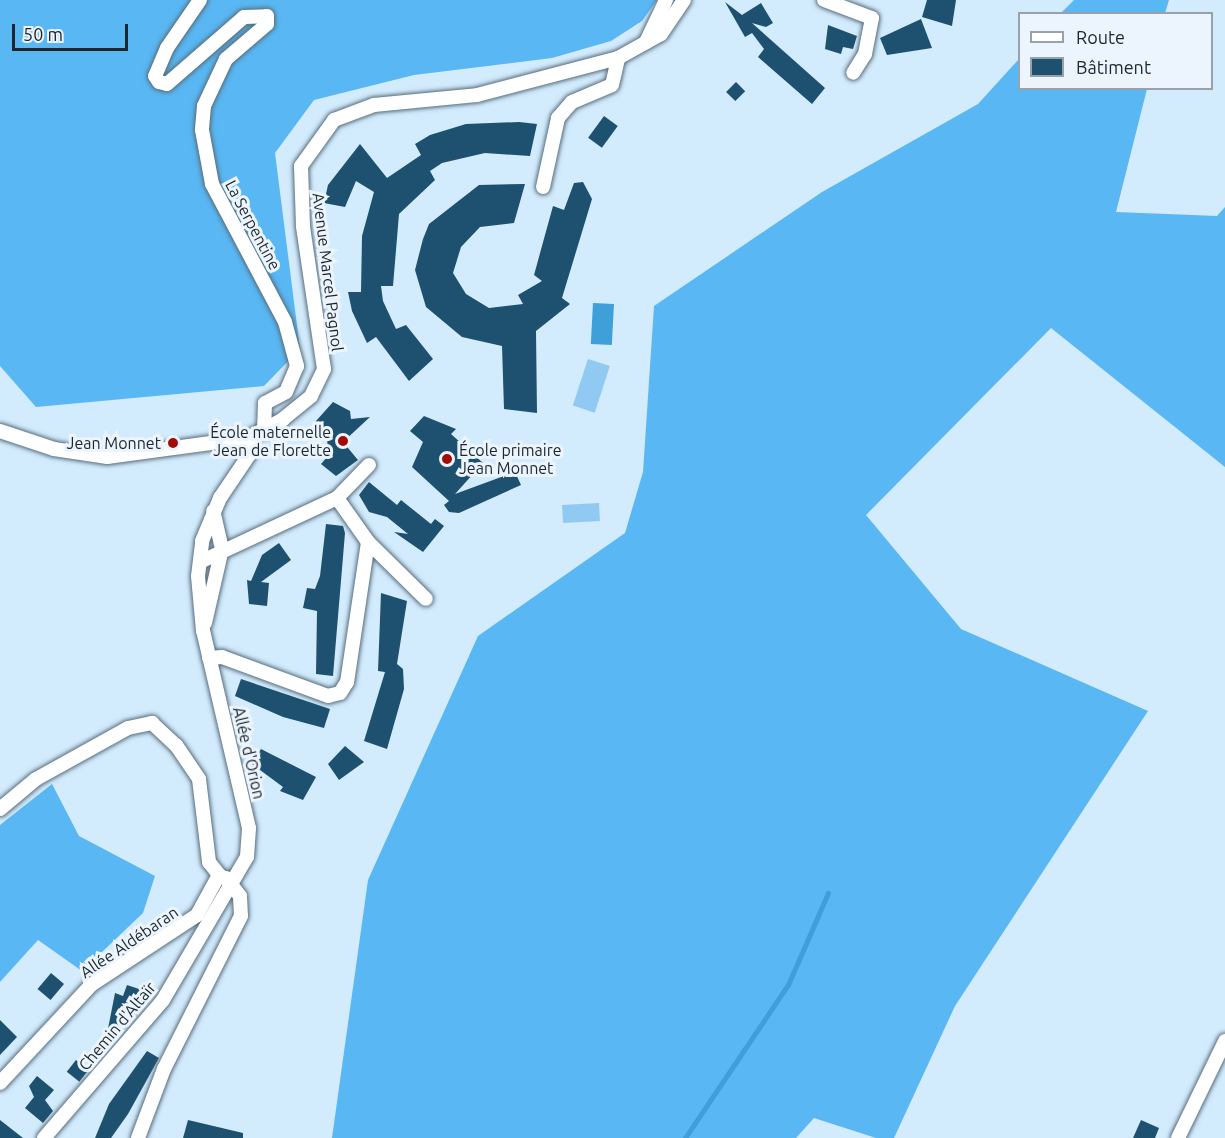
<!DOCTYPE html>
<html>
<head>
<meta charset="utf-8">
<style>
	body { margin:0 }
	#map { position:relative; width:1225px; height:1138px; overflow:hidden; background:#d2ebfd; font-family:Ubuntu,sans-serif }
	div>[style] { position:absolute }
	.green>* { inset:0; background:#90c9f1; transform-origin:0 0 }
	.forest>* { inset:0; background:#59b7f3 }
	.water>* { inset:0; background:#3f9fd9; transform-origin:0 0 }
	.stream>* { height:4.5px; margin:-2.25px; padding:0 2.25px; transform-origin:2.25px; border-radius:2.25px; background:#3f9fd9 }
	.building>* { inset:0; background:#1e506f; transform-origin:0 0 }
	.roads { filter:drop-shadow(0 0 2px #576d7d) drop-shadow(0 0 2px #576d7d) }
	.street>* { height:14px; margin:-7px; padding:0 7px; transform-origin:7px; border-radius:7px; background:#fff }
	.dots>* { width:16px; height:16px; translate:-50% -50%; box-sizing:border-box; border:3px solid #ecf5fd; border-radius:50% }
	span { translate:-50% -50%; white-space:nowrap; text-align:center; line-height:1.15; -webkit-text-stroke:6px #ecf5fd; paint-order:stroke }
	.street-label { font-size:16px; color:#1c262c }
	.poi-label { font-size:16px; color:#1c262c }
	.right { translate:-100% -50%; text-align:right }
	.left { translate:0 -50%; text-align:left }
	.legend { position:absolute; left:1018px; top:12px; width:195px; height:78px; box-sizing:border-box; background:#ecf5fd; border:2px solid #99a2a9; margin:0; padding:8px 10px; list-style:none; font-size:18px; color:#1c262c }
	.legend li { display:flex; align-items:center; gap:12px; height:30px }
	.legend b { width:30px; border:2px solid #99a2a9 }
	.scale { position:absolute; left:12px; top:24px; width:116px; height:27px; box-sizing:border-box; border:3px solid #1c262c; border-top:0; padding-left:8px; font-size:18px; line-height:21px; white-space:nowrap; color:#1c262c; -webkit-text-stroke:4px #ecf5fd; paint-order:stroke }
</style>
</head>
<body>
<div id="map">
	<div class="green">
		<div style="left:588px;top:359px;width:23px;height:49px;rotate:18deg"></div>
		<div style="left:599px;top:503px;width:18px;height:37px;rotate:87deg"></div>
	</div>
	<div class="forest">
		<div style="clip-path:polygon(0 0,657px 0,642px 21px,611px 41px,552px 58px,414px 75px,314px 100px,275px 153px,300px 349px,264px 386px,36px 407px,0 366px)"></div>
		<div style="clip-path:polygon(1074px 0,1169px 0,1165px 13px,1061px 13px)"></div>
		<div style="clip-path:polygon(1019px 59px,1020px 88px,1147px 89px,1116px 212px,1217px 216px,1225px 207px,1225px 467px,1051px 328px,866px 515px,961px 629px,1148px 711px,955px 1006px,894px 1138px,876px 1138px,814px 1118px,796px 1138px,332px 1138px,368px 880px,478px 636px,625px 533px,643px 472px,654px 306px,822px 192px,978px 104px)"></div>
		<div style="clip-path:polygon(52px 784px,79px 836px,155px 876px,143px 913px,82px 971px,38px 940px,0 982px,0 825px)"></div>
	</div>
	<div class="water">
		<div style="left:593px;top:303px;width:21px;height:41px;rotate:3deg"></div>
	</div>
	<div class="stream">
		<div style="left:685px;top:1138px;width:184px;rotate:-56.1deg"></div>
		<div style="left:788px;top:985px;width:100px;rotate:-66.5deg"></div>
	</div>
	<div class="building">
		<div style="clip-path:polygon(927px 0,956px 0,952px 26px,922px 17px)"></div>
		<div style="clip-path:polygon(725px 2px,742px 15px,761px 3px,773px 23px,766px 27px,752px 23px,825px 88px,812px 104px,758px 57px,764px 49px,752px 33px,745px 37px)"></div>
		<div style="clip-path:polygon(921px 19px,932px 48px,887px 55px,880px 38px)"></div>
		<div style="clip-path:polygon(828px 25px,857px 36px,853px 49px,843px 47px,841px 54px,825px 49px)"></div>
		<div style="left:736px;top:82px;width:13px;height:14px;rotate:45deg"></div>
		<div style="left:604px;top:116px;width:17px;height:27px;rotate:36deg"></div>
		<div style="clip-path:polygon(519px 122px,537px 124px,530px 156px,485px 153px,442px 163px,430px 171px,435px 180px,399px 214px,393px 286px,381px 286px,383px 301px,396px 329px,406px 325px,433px 359px,409px 381px,376px 337px,367px 343px,352px 311px,348px 292px,361px 292px,362px 236px,374px 192px,356px 181px,345px 207px,324px 203px,328px 185px,360px 144px,387px 178px,421px 155px,415px 144px,430px 135px,466px 124px)"></div>
		<div style="clip-path:polygon(583px 182px,592px 199px,562px 298px,570px 304px,536px 331px,537px 413px,504px 409px,502px 346px,462px 337px,426px 307px,415px 270px,423px 239px,429px 224px,479px 185px,525px 184px,514px 223px,480px 227px,461px 247px,453px 273px,466px 294px,489px 308px,523px 304px,518px 295px,542px 281px,534px 275px,553px 206px,564px 210px,574px 183px)"></div>
		<div style="clip-path:polygon(333px 402px,350px 411px,351px 419px,370px 417px,343px 442px,358px 460px,336px 476px,321px 464px,328px 456px,327px 434px,317px 435px,316px 421px)"></div>
		<div style="clip-path:polygon(424px 416px,456px 429px,451px 434px,483px 463px,455px 494px,515px 472px,521px 485px,459px 513px,449px 512px,444px 505px,449px 501px,412px 467px,423px 442px,410px 431px)"></div>
		<div style="clip-path:polygon(369px 482px,397px 505px,401px 500px,431px 524px,435px 519px,444px 526px,423px 552px,394px 532px,408px 534px,387px 517px,369px 512px,359px 495px)"></div>
		<div style="clip-path:polygon(326px 524px,343px 526px,345px 533px,333px 676px,316px 674px,317px 611px,303px 608px,307px 588px,315px 589px,320px 576px)"></div>
		<div style="clip-path:polygon(279px 543px,291px 560px,261px 582px,269px 583px,267px 606px,249px 604px,247px 580px,251px 581px,262px 555px)"></div>
		<div style="clip-path:polygon(381px 593px,407px 601px,397px 664px,403px 669px,404px 689px,387px 749px,364px 741px,385px 672px,378px 671px)"></div>
		<div style="clip-path:polygon(241px 679px,330px 709px,324px 728px,283px 717px,235px 696px)"></div>
		<div style="clip-path:polygon(345px 746px,364px 762px,339px 780px,328px 764px)"></div>
		<div style="clip-path:polygon(261px 749px,316px 777px,303px 800px,280px 791px,283px 787px,252px 764px)"></div>
		<div style="left:51px;top:973px;width:17px;height:21px;rotate:40deg"></div>
		<div style="clip-path:polygon(127px 985px,145px 991px,141px 1003px,105px 1044px,115px 993px,123px 996px)"></div>
		<div style="clip-path:polygon(0 1020px,17px 1037px,0 1055px)"></div>
		<div style="clip-path:polygon(147px 1051px,159px 1058px,128px 1114px,111px 1138px,95px 1138px,109px 1104px)"></div>
		<div style="left:76px;top:1060px;width:16px;height:15px;rotate:38deg"></div>
		<div style="clip-path:polygon(37px 1076px,54px 1090px,45px 1100px,53px 1111px,43px 1123px,25px 1108px,34px 1097px,29px 1086px)"></div>
		<div style="clip-path:polygon(0 1120px,23px 1138px,0 1138px)"></div>
		<div style="clip-path:polygon(188px 1120px,243px 1133px,243px 1138px,183px 1138px)"></div>
		<div style="clip-path:polygon(1141px 1120px,1159px 1128px,1155px 1138px,1133px 1138px)"></div>
	</div>
	<div class="roads">
		<div class="street">
			<div style="left:200px;top:0;width:58px;rotate:124.5deg"></div>
			<div style="left:167px;top:48px;width:30px;rotate:113deg"></div>
			<div style="left:155px;top:76px;width:7px;rotate:56deg"></div>
			<div style="left:159px;top:82px;width:8px;rotate:14deg"></div>
			<div style="left:167px;top:84px;width:102px;rotate:-41deg"></div>
			<div style="left:244px;top:17px;width:23px;rotate:-2deg"></div>
			<div style="left:267px;top:16px;width:8px;rotate:90deg"></div>
			<div style="left:267px;top:24px;width:54px;rotate:139.5deg"></div>
			<div style="left:226px;top:59px;width:52px;rotate:115.1deg"></div>
			<div style="left:204px;top:106px;width:24px;rotate:95deg"></div>
			<div style="left:202px;top:130px;width:55px;rotate:79.5deg"></div>
			<div style="left:212px;top:184px;width:156px;rotate:62.1deg"></div>
			<div style="left:285px;top:322px;width:46px;rotate:74.7deg"></div>
			<div style="left:297px;top:366px;width:28px;rotate:113deg"></div>
			<div style="left:286px;top:392px;width:24px;rotate:152deg"></div>
			<div style="left:265px;top:403px;width:28px;rotate:92deg"></div>
			<div style="left:824px;top:0;width:51px;rotate:20.6deg"></div>
			<div style="left:872px;top:18px;width:37px;rotate:101deg"></div>
			<div style="left:865px;top:54px;width:22px;rotate:122deg"></div>
			<div style="left:646px;top:42px;width:47px;rotate:-64.5deg"></div>
			<div style="left:543px;top:187px;width:71px;rotate:-77.7deg"></div>
			<div style="left:558px;top:118px;width:21px;rotate:-49deg"></div>
			<div style="left:572px;top:102px;width:43px;rotate:-23deg"></div>
			<div style="left:612px;top:85px;width:28px;rotate:-77deg"></div>
			<div style="left:0;top:431px;width:57px;rotate:18.4deg"></div>
			<div style="left:54px;top:449px;width:54px;rotate:8.6deg"></div>
			<div style="left:107px;top:457px;width:142px;rotate:-7.7deg"></div>
			<div style="left:248px;top:438px;width:40px;rotate:-28deg"></div>
			<div style="left:283px;top:419px;width:36px;rotate:-39deg"></div>
			<div style="left:311px;top:396px;width:30px;rotate:-64deg"></div>
			<div style="left:324px;top:369px;width:145px;rotate:-98.4deg"></div>
			<div style="left:303px;top:226px;width:60px;rotate:-91.9deg"></div>
			<div style="left:301px;top:166px;width:57px;rotate:-54.3deg"></div>
			<div style="left:334px;top:120px;width:43px;rotate:-20.6deg"></div>
			<div style="left:374px;top:105px;width:103px;rotate:-5.5deg"></div>
			<div style="left:477px;top:95px;width:146px;rotate:-14.7deg"></div>
			<div style="left:618px;top:58px;width:49px;rotate:-29.2deg"></div>
			<div style="left:661px;top:34px;width:41px;rotate:-55.9deg"></div>
			<div style="left:337px;top:498px;width:46px;rotate:-45.9deg"></div>
			<div style="left:368px;top:542px;width:81px;rotate:44.5deg"></div>
			<div style="left:200px;top:562px;width:151px;rotate:-25deg"></div>
			<div style="left:337px;top:498px;width:54px;rotate:54.8deg"></div>
			<div style="left:368px;top:542px;width:142px;rotate:98.5deg"></div>
			<div style="left:347px;top:682px;width:13px;rotate:122deg"></div>
			<div style="left:340px;top:693px;width:12px;rotate:166deg"></div>
			<div style="left:328px;top:696px;width:113px;rotate:-159.8deg"></div>
			<div style="left:222px;top:657px;width:13px;rotate:176deg"></div>
			<div style="left:205px;top:623px;width:76px;rotate:-77.1deg"></div>
			<div style="left:222px;top:549px;width:39px;rotate:-103deg"></div>
			<div style="left:0;top:809px;width:47px;rotate:-39.8deg"></div>
			<div style="left:36px;top:779px;width:105px;rotate:-29deg"></div>
			<div style="left:128px;top:728px;width:25px;rotate:-12deg"></div>
			<div style="left:152px;top:723px;width:33px;rotate:43deg"></div>
			<div style="left:176px;top:745px;width:41px;rotate:55.9deg"></div>
			<div style="left:199px;top:779px;width:84px;rotate:83.1deg"></div>
			<div style="left:209px;top:862px;width:16px;rotate:52deg"></div>
			<div style="left:0;top:1083px;width:134px;rotate:-47.1deg"></div>
			<div style="left:91px;top:985px;width:127px;rotate:-33.4deg"></div>
			<div style="left:197px;top:915px;width:46px;rotate:-61.2deg"></div>
			<div style="left:44px;top:1138px;width:182px;rotate:-49.2deg"></div>
			<div style="left:163px;top:1000px;width:166px;rotate:-59.6deg"></div>
			<div style="left:247px;top:857px;width:29px;rotate:-86deg"></div>
			<div style="left:249px;top:828px;width:202px;rotate:-103.1deg"></div>
			<div style="left:203px;top:631px;width:55px;rotate:-95.2deg"></div>
			<div style="left:198px;top:576px;width:35px;rotate:-83deg"></div>
			<div style="left:202px;top:541px;width:47px;rotate:-67.3deg"></div>
			<div style="left:220px;top:498px;width:52px;rotate:-56deg"></div>
			<div style="left:249px;top:455px;width:17px;rotate:-93deg"></div>
			<div style="left:138px;top:1138px;width:74px;rotate:-69.4deg"></div>
			<div style="left:164px;top:1069px;width:171px;rotate:-63.3deg"></div>
			<div style="left:241px;top:916px;width:20px;rotate:-93deg"></div>
			<div style="left:240px;top:896px;width:23px;rotate:-128deg"></div>
			<div style="left:1178px;top:1138px;width:108px;rotate:-64.1deg"></div>
		</div>
	</div>
	<div class="dots">
		<div style="left:343px;top:441px;background:#a30c05"></div>
		<div style="left:173px;top:443px;background:#a30c05"></div>
		<div style="left:447px;top:459px;background:#a30c05"></div>
	</div>
	<div class="street-label">
		<span style="left:253px;top:225px;rotate:62deg">La Serpentine</span>
		<span style="left:328px;top:272px;rotate:83deg">Avenue Marcel Pagnol</span>
		<span style="left:249px;top:753px;rotate:77deg">Allée d'Orion</span>
		<span style="left:129px;top:942px;rotate:-34deg">Allée Aldébaran</span>
		<span style="left:117px;top:1026px;rotate:-50deg">Chemin d'Altaïr</span>
	</div>
	<div class="poi-label">
		<span class="right" style="left:331px;top:441px">École maternelle<br>Jean de Florette</span>
		<span class="right" style="left:161px;top:443px">Jean Monnet</span>
		<span class="left" style="left:459px;top:459px">École primaire<br>Jean Monnet</span>
	</div>
	<ul class="legend">
	<li><b style="height:8px;background:#fff"></b>Route</li>
	<li><b style="height:16px;background:#1e506f"></b>Bâtiment</li>
	</ul>
	<div class="scale">50 m</div>
</div>
</body>
</html>
